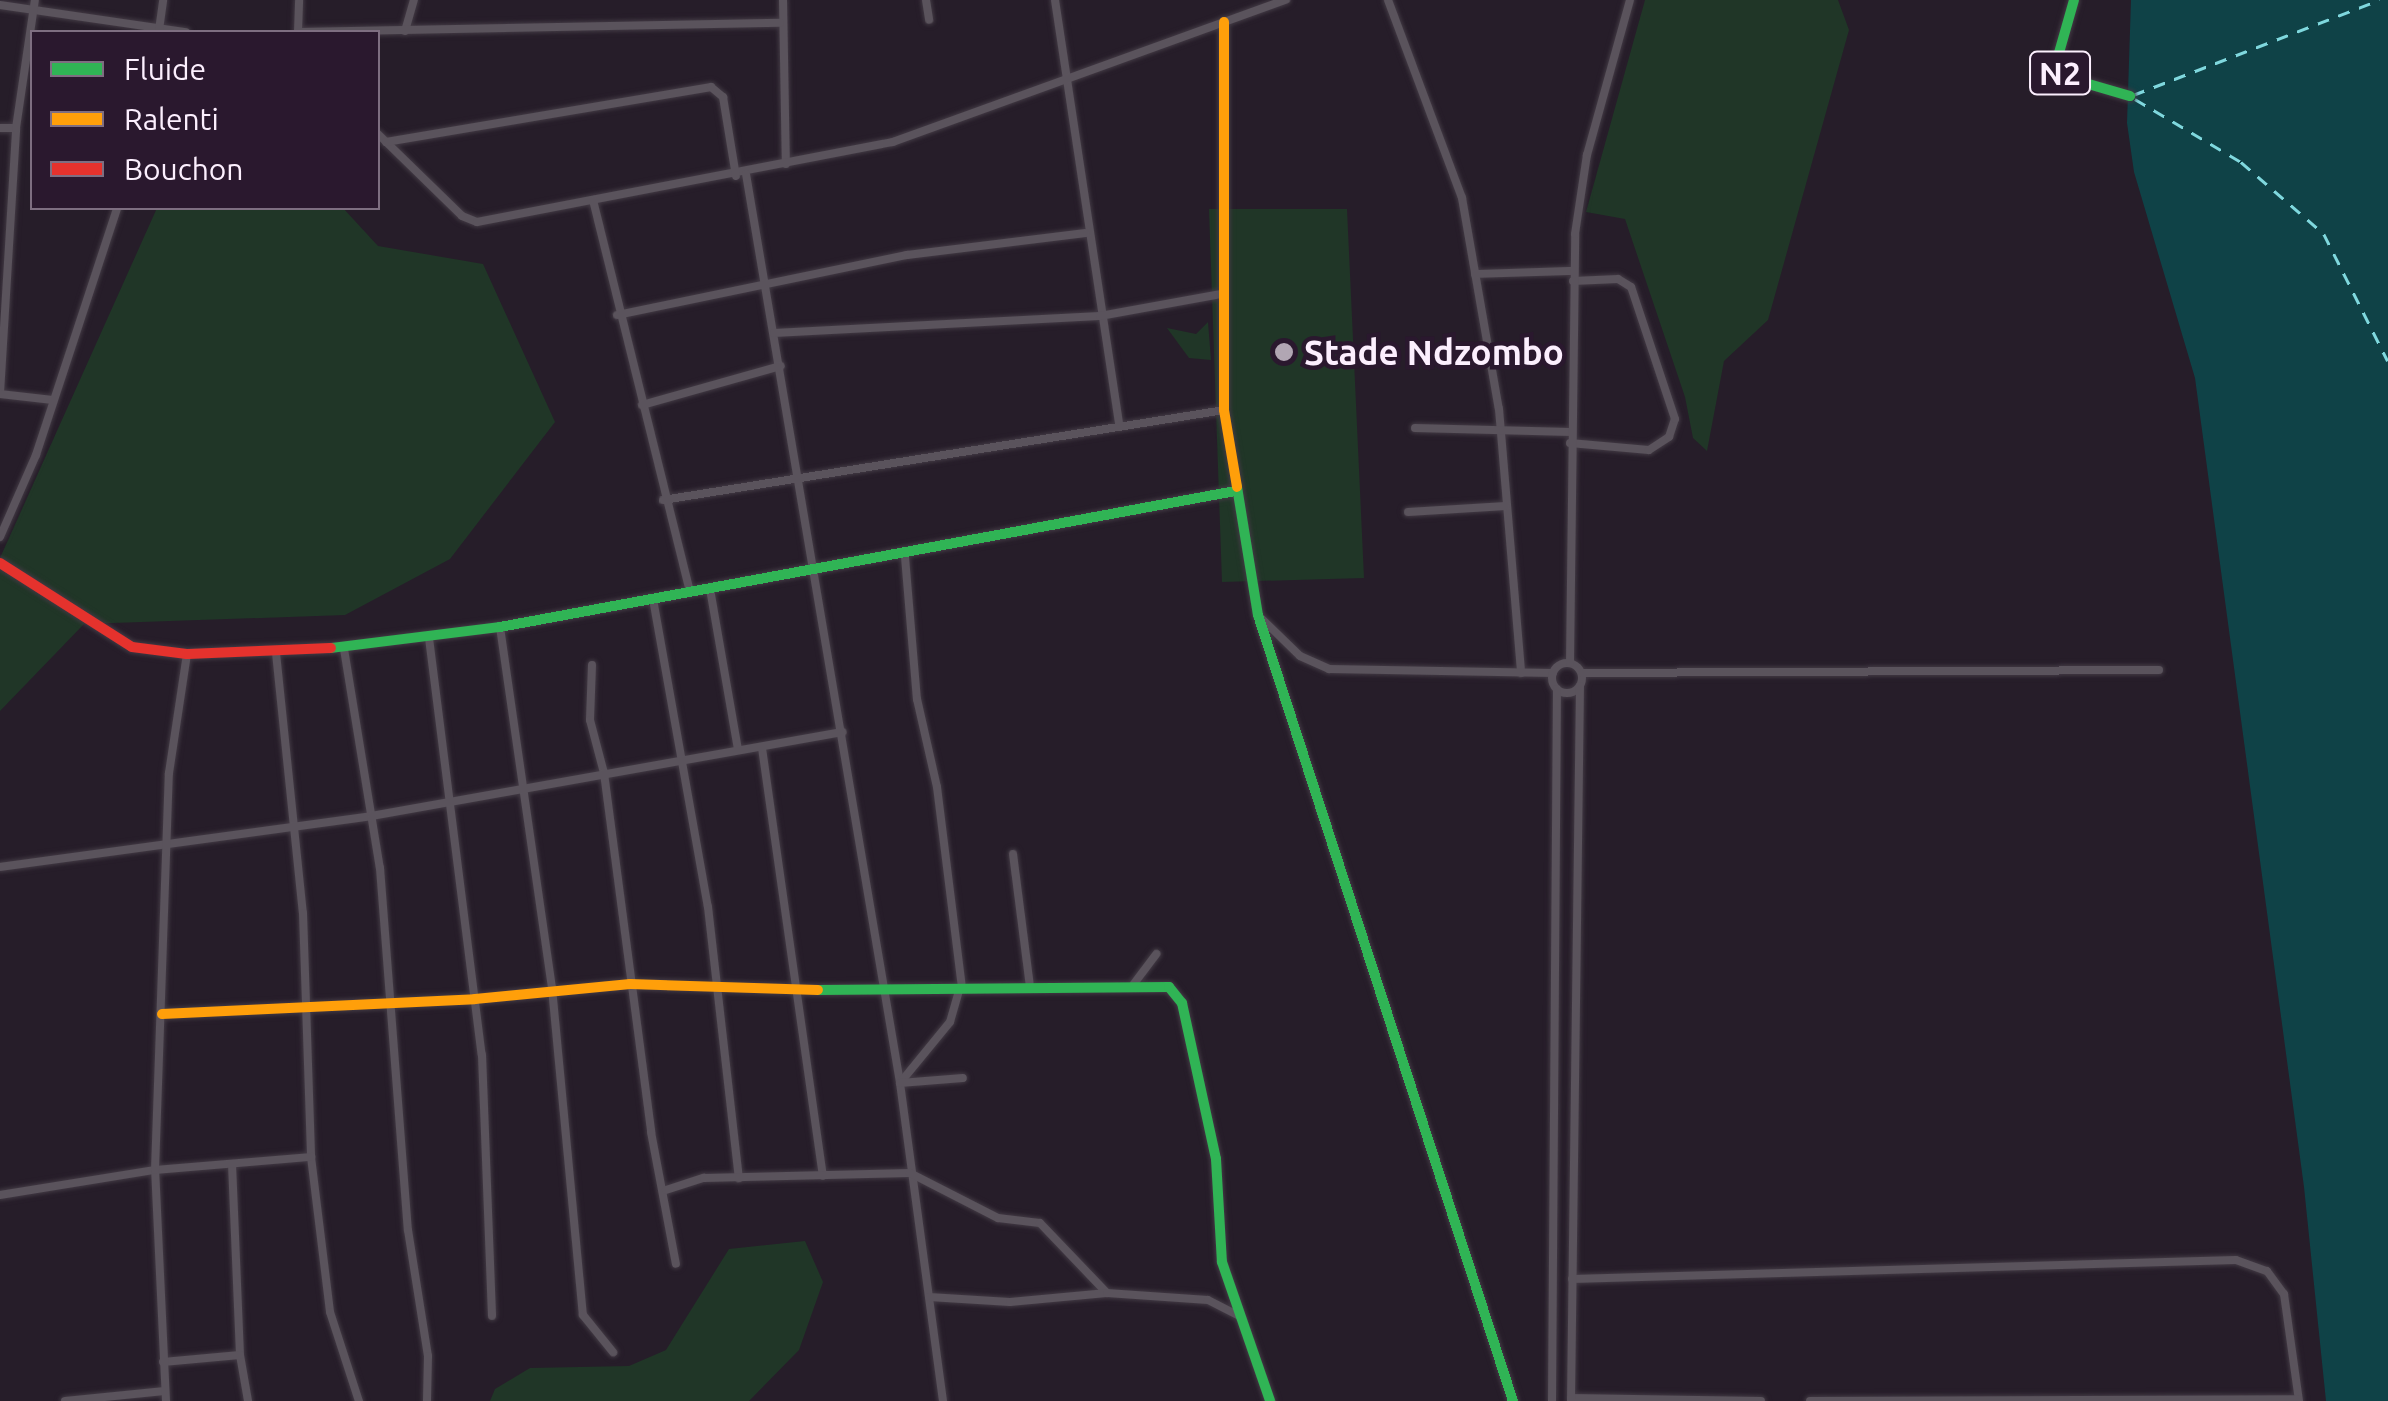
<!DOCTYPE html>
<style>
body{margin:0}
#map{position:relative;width:2388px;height:1401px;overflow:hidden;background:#261d29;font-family:Ubuntu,sans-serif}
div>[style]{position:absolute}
.green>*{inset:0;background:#203627}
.water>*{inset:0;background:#0f4247}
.ferry>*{height:2.5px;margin-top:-1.25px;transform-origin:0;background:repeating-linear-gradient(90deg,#7fd8de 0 12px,transparent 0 22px)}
.roads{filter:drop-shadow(0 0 2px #423a44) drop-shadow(0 0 2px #423a44)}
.street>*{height:8px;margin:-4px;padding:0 4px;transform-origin:4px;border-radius:4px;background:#5a535c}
.street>.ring{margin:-4px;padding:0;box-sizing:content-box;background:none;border:8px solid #5a535c;border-radius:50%}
.fast>*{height:10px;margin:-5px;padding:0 5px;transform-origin:5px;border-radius:5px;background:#30b455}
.slow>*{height:10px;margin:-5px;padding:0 5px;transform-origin:5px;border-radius:5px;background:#ff9f0a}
.jam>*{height:10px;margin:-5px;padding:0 5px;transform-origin:5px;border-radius:5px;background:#e5322d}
.dots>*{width:28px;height:28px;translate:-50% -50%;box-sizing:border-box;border:5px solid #2a182e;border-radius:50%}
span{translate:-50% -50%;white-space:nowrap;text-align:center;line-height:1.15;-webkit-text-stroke:9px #2a182e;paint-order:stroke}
.shield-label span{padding:2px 8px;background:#2a182e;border:2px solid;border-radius:8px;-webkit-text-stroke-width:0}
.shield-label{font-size:32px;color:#fceffe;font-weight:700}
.poi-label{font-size:35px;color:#fceffe;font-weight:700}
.left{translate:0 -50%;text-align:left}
.legend{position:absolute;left:30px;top:30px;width:350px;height:180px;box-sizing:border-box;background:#2a182e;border:2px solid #7e6e81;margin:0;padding:12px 18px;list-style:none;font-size:30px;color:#fceffe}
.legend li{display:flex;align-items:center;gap:20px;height:50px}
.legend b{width:50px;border:2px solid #7e6e81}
</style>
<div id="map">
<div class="green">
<i style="clip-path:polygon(1645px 0,1838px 0,1849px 30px,1768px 320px,1724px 361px,1707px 451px,1693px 438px,1685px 397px,1625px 219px,1586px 212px)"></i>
<i style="clip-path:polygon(157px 208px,343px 208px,378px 246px,483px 264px,555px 422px,450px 559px,345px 615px,84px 624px,0 711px,0 558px)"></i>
<i style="clip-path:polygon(1209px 209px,1347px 209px,1364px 578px,1222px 582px)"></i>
<i style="clip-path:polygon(1208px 322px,1211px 360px,1189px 358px,1167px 328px,1196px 334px)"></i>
<i style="clip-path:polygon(805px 1241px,823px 1282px,799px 1350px,749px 1401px,490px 1401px,495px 1389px,530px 1368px,629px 1366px,666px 1350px,729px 1249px)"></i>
</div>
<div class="water">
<i style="clip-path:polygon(2131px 0,2388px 0,2388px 1401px,2326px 1401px,2304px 1187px,2195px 378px,2134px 172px,2127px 123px)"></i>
</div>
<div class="ferry">
<i style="left:2133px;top:95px;width:264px;rotate:-21.1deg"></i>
<i style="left:2135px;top:99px;width:123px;rotate:30.7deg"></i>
<i style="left:2241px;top:162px;width:110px;rotate:40.9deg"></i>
<i style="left:2324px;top:234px;width:142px;rotate:63.3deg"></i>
</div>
<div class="roads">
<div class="street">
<i style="left:783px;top:0;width:164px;rotate:89deg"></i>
<i style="left:926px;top:0;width:20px;rotate:81deg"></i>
<i style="left:1055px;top:0;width:427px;rotate:81.4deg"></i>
<i style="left:1388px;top:0;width:211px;rotate:69.5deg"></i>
<i style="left:1462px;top:198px;width:214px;rotate:80.1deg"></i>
<i style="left:1499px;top:409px;width:265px;rotate:85.2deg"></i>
<i style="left:0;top:5px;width:188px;rotate:8.3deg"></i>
<i style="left:159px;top:30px;width:30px;rotate:-82deg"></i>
<i style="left:405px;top:31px;width:32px;rotate:-74deg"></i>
<i style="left:298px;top:32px;width:482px;rotate:-1.1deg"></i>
<i style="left:298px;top:32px;width:32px;rotate:-88deg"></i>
<i style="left:0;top:128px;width:16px"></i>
<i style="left:378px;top:134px;width:117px;rotate:44.3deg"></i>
<i style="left:462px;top:216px;width:16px;rotate:22deg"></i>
<i style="left:477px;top:222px;width:424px;rotate:-10.9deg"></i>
<i style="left:893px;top:142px;width:418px;rotate:-19.9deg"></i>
<i style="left:386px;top:142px;width:330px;rotate:-9.6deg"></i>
<i style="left:711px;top:87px;width:16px;rotate:40deg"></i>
<i style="left:723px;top:97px;width:80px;rotate:80.7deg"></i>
<i style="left:746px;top:174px;width:922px;rotate:80.38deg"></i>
<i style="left:900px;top:1083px;width:321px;rotate:82.3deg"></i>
<i style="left:593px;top:200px;width:403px;rotate:76.1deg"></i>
<i style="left:1475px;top:274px;width:98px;rotate:-1.8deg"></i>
<i style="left:617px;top:315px;width:296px;rotate:-11.7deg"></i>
<i style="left:907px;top:255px;width:180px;rotate:-7deg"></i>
<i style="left:774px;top:333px;width:326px;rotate:-3deg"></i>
<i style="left:1100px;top:316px;width:123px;rotate:-10.3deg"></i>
<i style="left:0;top:393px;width:265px;rotate:-86.5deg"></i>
<i style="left:16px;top:128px;width:129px;rotate:-81.6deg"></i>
<i style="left:0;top:394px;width:53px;rotate:6.5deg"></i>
<i style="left:642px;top:405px;width:144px;rotate:-15.7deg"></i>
<i style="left:1415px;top:428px;width:156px;rotate:1.5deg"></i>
<i style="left:1570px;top:443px;width:79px;rotate:5.1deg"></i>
<i style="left:1649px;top:450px;width:24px;rotate:-33deg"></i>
<i style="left:1669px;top:437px;width:19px;rotate:-72deg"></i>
<i style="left:1675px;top:419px;width:139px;rotate:-108.4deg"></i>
<i style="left:1631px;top:287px;width:15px;rotate:-148deg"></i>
<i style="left:1618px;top:279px;width:45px;rotate:177.5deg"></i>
<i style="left:663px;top:500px;width:568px;rotate:-9.11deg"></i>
<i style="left:1408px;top:512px;width:98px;rotate:-3.5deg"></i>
<i style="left:0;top:537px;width:90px;rotate:-66.3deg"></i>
<i style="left:36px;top:455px;width:260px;rotate:-71.8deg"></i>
<i style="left:905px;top:557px;width:143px;rotate:85.2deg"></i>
<i style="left:917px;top:699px;width:90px;rotate:77.2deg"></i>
<i style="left:937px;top:787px;width:203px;rotate:82.9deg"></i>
<i style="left:710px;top:589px;width:163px;rotate:80.1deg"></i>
<i style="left:653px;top:599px;width:313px;rotate:79.9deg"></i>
<i style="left:708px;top:907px;width:273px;rotate:83.5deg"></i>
<i style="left:1261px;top:618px;width:54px;rotate:44.3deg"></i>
<i style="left:1300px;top:656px;width:32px;rotate:24deg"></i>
<i style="left:1329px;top:669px;width:224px;rotate:1deg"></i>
<i style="left:500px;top:627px;width:365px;rotate:81.8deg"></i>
<i style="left:552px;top:988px;width:328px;rotate:84.6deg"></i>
<i style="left:583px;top:1315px;width:48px;rotate:51deg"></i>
<i style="left:429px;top:638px;width:420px;rotate:82.8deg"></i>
<i style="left:482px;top:1055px;width:261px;rotate:87.8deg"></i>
<i style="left:344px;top:649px;width:222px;rotate:80.7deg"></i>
<i style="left:380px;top:868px;width:363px;rotate:85.6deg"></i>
<i style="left:408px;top:1230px;width:128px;rotate:81deg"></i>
<i style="left:428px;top:1356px;width:45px;rotate:91.3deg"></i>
<i style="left:276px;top:653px;width:261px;rotate:84.1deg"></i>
<i style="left:303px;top:913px;width:244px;rotate:88.1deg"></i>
<i style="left:311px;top:1157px;width:156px;rotate:83deg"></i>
<i style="left:330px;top:1312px;width:94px;rotate:72deg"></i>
<i class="ring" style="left:1552px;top:663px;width:22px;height:22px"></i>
<i style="left:1570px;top:663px;width:429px;rotate:-89.3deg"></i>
<i style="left:1575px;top:234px;width:80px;rotate:-81.4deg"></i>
<i style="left:1587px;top:155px;width:161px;rotate:-74.5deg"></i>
<i style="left:592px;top:665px;width:55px;rotate:92.1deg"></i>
<i style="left:590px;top:720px;width:55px;rotate:75.2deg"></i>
<i style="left:604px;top:773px;width:362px;rotate:82.5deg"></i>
<i style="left:651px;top:1132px;width:134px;rotate:79.3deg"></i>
<i style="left:1582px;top:673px;width:577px;rotate:-0.3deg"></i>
<i style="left:762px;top:748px;width:432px;rotate:81.9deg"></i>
<i style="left:1013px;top:854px;width:134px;rotate:82.7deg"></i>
<i style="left:0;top:867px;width:374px;rotate:-7.8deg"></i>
<i style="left:371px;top:816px;width:479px;rotate:-10.1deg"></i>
<i style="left:1133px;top:985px;width:39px;rotate:-53deg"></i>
<i style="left:900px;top:1083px;width:79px;rotate:-50.7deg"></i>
<i style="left:950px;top:1022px;width:35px;rotate:-74deg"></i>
<i style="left:900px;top:1083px;width:63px;rotate:-4.5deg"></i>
<i style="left:232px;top:1164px;width:191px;rotate:87.6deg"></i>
<i style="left:240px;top:1355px;width:47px;rotate:80.1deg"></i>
<i style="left:666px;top:1190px;width:40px;rotate:-18deg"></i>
<i style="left:704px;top:1178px;width:206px;rotate:-1.4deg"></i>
<i style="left:910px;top:1173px;width:99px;rotate:27.1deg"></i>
<i style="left:998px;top:1218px;width:42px;rotate:6.8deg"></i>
<i style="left:1040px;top:1223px;width:97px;rotate:46.3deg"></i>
<i style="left:0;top:1195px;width:157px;rotate:-9.2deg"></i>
<i style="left:155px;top:1170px;width:157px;rotate:-4.8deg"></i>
<i style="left:1572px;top:1279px;width:664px;rotate:-1.64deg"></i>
<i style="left:2236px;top:1260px;width:33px;rotate:20deg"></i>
<i style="left:2267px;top:1271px;width:29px;rotate:54deg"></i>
<i style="left:2284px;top:1294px;width:108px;rotate:82deg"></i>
<i style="left:929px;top:1297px;width:81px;rotate:3.5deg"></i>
<i style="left:1010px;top:1302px;width:97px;rotate:-5.3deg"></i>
<i style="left:1107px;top:1293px;width:101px;rotate:4deg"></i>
<i style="left:1208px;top:1300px;width:33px;rotate:27deg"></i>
<i style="left:163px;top:1362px;width:77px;rotate:-5.2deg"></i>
<i style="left:1571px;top:1398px;width:190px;rotate:0.9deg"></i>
<i style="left:65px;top:1401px;width:100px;rotate:-5.7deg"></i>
<i style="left:166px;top:1401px;width:231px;rotate:-92.7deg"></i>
<i style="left:155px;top:1170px;width:397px;rotate:-88deg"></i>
<i style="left:169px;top:773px;width:120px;rotate:-81.4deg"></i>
<i style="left:1552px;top:1401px;width:712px;rotate:-89.6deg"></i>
<i style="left:1571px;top:1401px;width:715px;rotate:-89.28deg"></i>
<i style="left:1810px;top:1401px;width:488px;rotate:-0.2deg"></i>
</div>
<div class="fast">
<i style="left:2074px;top:0;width:58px;rotate:105.9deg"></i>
<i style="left:2058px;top:56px;width:20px;rotate:81deg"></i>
<i style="left:2061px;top:76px;width:72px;rotate:16.2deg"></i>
<i style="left:1237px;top:487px;width:130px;rotate:80.7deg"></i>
<i style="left:1258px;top:615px;width:826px;rotate:72.03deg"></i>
<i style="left:331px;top:648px;width:170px;rotate:-7.1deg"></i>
<i style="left:500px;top:627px;width:747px;rotate:-10.48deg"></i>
<i style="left:818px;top:990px;width:351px;rotate:-0.5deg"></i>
<i style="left:1169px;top:987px;width:21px;rotate:51deg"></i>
<i style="left:1182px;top:1003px;width:160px;rotate:77.7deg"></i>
<i style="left:1216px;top:1159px;width:103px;rotate:86.7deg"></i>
<i style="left:1222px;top:1262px;width:147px;rotate:70.9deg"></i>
</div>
<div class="slow">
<i style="left:1224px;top:22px;width:388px;rotate:90deg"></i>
<i style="left:1224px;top:410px;width:78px;rotate:80.4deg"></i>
<i style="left:162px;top:1014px;width:313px;rotate:-2.7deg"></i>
<i style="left:475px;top:999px;width:156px;rotate:-5.5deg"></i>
<i style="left:630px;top:984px;width:188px;rotate:1.8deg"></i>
</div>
<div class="jam">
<i style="left:0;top:563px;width:156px;rotate:32.5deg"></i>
<i style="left:132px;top:647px;width:55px;rotate:7.3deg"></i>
<i style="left:187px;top:654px;width:144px;rotate:-2.4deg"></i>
</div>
</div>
<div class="dots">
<i style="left:1284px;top:352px;background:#b1a6b3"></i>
</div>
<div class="shield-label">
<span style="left:2060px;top:73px">N2</span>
</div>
<div class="poi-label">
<span class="left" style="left:1304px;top:352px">Stade Ndzombo</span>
</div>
<ul class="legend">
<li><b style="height:12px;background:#30b455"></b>Fluide</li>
<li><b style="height:12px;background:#ff9f0a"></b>Ralenti</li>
<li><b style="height:12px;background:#e5322d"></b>Bouchon</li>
</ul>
</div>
